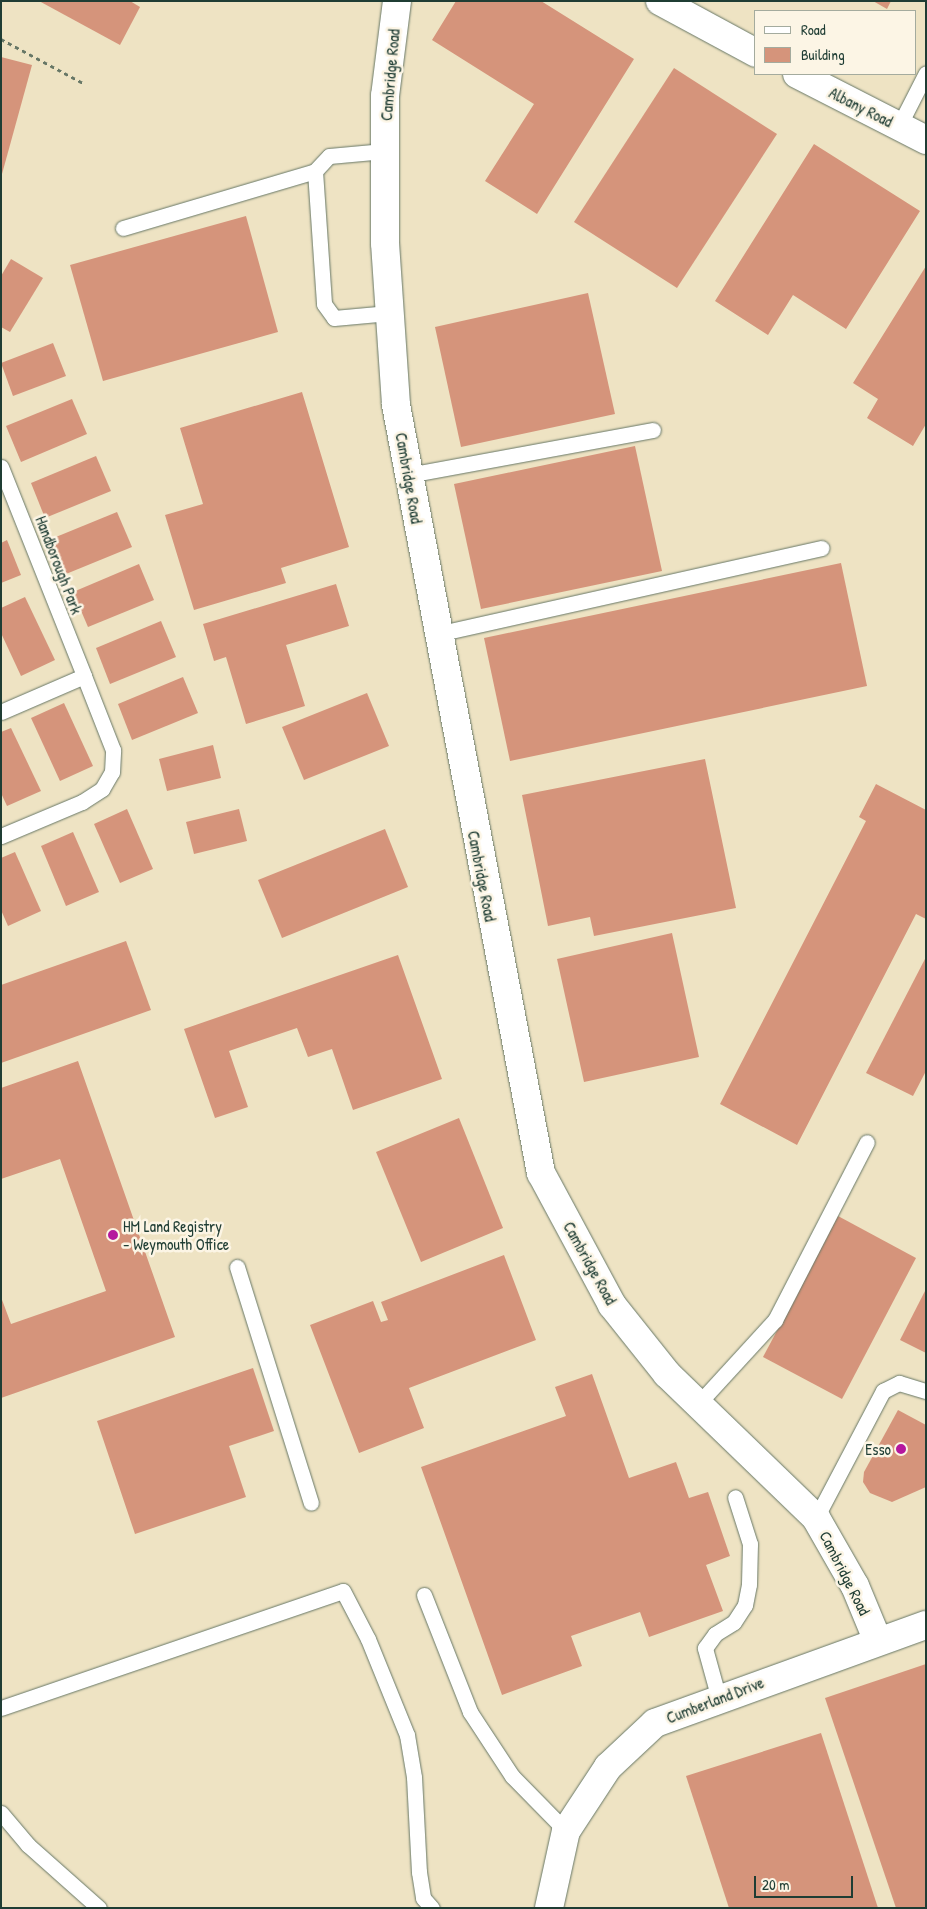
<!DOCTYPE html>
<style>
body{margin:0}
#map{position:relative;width:927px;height:1909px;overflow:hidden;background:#eee3c3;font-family:"Patrick Hand",sans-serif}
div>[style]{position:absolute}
.building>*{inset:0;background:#d5947b}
.path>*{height:3px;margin-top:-1.5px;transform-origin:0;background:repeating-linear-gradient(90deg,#677766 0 4px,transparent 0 8px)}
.roads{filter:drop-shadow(0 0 1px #677766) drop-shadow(0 0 1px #677766)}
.lane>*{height:15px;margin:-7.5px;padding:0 7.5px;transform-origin:7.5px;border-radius:7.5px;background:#fff}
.street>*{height:28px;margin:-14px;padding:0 14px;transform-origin:14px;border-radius:14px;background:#fff}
.dots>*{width:14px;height:14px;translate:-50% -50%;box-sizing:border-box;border:2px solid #fcf5e5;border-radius:50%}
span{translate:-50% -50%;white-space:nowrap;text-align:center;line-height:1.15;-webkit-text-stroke:5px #fcf5e5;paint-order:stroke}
.street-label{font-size:16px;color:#1f3d34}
.poi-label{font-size:16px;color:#1f3d34}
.left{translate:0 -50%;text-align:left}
.right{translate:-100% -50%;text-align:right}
.frame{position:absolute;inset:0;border:2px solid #1f3d34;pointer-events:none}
.legend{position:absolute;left:754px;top:10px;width:162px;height:65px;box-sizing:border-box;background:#fcf5e5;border:1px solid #a4ab9e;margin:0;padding:6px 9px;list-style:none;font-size:15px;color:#1f3d34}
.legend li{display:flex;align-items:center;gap:10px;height:25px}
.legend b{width:25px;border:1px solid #a4ab9e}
.scale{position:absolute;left:754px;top:1876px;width:99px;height:22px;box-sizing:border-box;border:2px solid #1f3d34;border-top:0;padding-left:6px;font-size:15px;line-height:18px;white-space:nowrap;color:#1f3d34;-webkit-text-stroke:4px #fcf5e5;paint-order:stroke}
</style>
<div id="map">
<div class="building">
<i style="clip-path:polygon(39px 1px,130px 1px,140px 7px,120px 45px)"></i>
<i style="clip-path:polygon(456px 1px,541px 1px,634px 59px,537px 214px,485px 181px,534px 104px,432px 40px)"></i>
<i style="clip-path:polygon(873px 1px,891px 1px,887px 9px)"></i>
<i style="clip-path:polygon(1px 57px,32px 65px,2px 174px,1px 174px)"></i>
<i style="clip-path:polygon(674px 68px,777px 134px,677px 288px,574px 222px)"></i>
<i style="clip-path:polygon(814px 144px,920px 211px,846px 329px,793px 295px,768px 335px,715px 301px)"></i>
<i style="clip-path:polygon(246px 216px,278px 332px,103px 381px,70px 265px)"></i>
<i style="clip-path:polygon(11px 259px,43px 278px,10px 332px,1px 327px,1px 276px)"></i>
<i style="clip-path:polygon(926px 266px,926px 424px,913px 446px,867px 418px,878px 399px,853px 383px)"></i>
<i style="clip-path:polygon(588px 293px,615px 414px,461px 447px,435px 327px)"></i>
<i style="clip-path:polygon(53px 343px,66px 376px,13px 396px,1px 363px)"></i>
<i style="clip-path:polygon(302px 392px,349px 547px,281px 568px,286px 583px,194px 610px,165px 515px,203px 504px,180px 428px)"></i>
<i style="clip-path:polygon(72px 399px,87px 434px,21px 462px,6px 426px)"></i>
<i style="clip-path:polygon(635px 446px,662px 571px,481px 609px,454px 484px)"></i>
<i style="clip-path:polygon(96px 456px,111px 491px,45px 518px,31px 483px)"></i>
<i style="clip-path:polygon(117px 512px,132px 547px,66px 574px,51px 539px)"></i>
<i style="clip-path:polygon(7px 540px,21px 575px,1px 583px,1px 543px)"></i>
<i style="clip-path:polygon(841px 563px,867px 686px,510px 761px,484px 638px)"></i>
<i style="clip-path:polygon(139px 564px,154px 600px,88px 627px,73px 592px)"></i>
<i style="clip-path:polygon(336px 584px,349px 626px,286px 645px,305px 706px,246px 724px,226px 657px,214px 661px,203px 624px)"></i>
<i style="clip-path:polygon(25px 597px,55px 660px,21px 676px,1px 633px,1px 608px)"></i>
<i style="clip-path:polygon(161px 621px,176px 657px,110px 684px,96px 648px)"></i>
<i style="clip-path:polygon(183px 677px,198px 713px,132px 740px,118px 704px)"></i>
<i style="clip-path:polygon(367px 693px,389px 746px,304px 780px,282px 727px)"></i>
<i style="clip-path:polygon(64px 703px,93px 766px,60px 781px,31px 718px)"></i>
<i style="clip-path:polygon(11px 728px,41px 791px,7px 806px,1px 793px,1px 732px)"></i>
<i style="clip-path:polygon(213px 745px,221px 778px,167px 791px,159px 759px)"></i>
<i style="clip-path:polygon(705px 759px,736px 908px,594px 936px,590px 917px,548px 926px,522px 795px)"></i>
<i style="clip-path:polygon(876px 784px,926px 810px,926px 919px,916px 914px,797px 1145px,720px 1104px,866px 821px,859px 817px)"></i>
<i style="clip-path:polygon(127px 809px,153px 869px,120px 883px,94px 824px)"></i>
<i style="clip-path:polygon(239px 809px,247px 841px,194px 854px,186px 822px)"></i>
<i style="clip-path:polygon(385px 829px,408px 887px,282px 938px,258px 880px)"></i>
<i style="clip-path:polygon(73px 832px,99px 892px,66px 906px,41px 846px)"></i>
<i style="clip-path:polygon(15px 852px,41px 911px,8px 926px,1px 910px,1px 858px)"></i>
<i style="clip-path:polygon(672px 933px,699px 1057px,584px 1082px,557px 959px)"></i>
<i style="clip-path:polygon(126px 941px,151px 1010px,1px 1063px,1px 985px)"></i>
<i style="clip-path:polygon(398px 955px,442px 1079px,353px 1110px,332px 1049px,308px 1057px,297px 1028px,229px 1051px,248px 1107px,215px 1118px,184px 1029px)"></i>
<i style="clip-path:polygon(926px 957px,926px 1071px,913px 1096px,866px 1073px)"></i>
<i style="clip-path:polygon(78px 1061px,175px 1337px,1px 1398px,1px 1297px,11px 1324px,106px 1291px,60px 1159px,1px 1179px,1px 1088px)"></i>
<i style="clip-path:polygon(459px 1118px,503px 1228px,421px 1262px,376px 1152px)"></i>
<i style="clip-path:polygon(838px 1216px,916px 1258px,842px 1399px,763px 1357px)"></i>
<i style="clip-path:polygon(504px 1255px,536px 1340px,409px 1388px,424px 1428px,359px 1453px,310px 1325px,373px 1301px,381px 1322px,388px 1320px,381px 1302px)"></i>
<i style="clip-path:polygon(926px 1289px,926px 1353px,900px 1340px)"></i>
<i style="clip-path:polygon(253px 1368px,274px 1431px,229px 1446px,246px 1497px,135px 1534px,97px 1421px)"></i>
<i style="clip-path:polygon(592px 1374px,629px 1478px,676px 1462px,689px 1498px,708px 1492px,730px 1556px,706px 1565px,723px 1611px,649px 1637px,640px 1612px,571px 1636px,582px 1666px,502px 1695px,421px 1467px,566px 1416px,555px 1387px)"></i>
<i style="clip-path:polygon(898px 1410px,926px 1425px,926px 1487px,892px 1502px,870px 1493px,863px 1482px,864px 1472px)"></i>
<i style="clip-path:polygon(926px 1664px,926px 1908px,896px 1908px,825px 1698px)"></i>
<i style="clip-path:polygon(821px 1733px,878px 1908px,729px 1908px,686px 1776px)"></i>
</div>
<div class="path">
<i style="left:1px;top:39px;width:93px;rotate:28.2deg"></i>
</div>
<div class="roads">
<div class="lane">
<i style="left:899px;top:126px;width:59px;rotate:-63deg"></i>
<i style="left:384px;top:151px;width:55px;rotate:174.8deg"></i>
<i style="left:329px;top:156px;width:21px;rotate:133deg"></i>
<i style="left:315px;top:171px;width:133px;rotate:86.1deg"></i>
<i style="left:324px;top:304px;width:17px;rotate:54deg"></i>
<i style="left:334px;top:318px;width:55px;rotate:-5.2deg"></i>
<i style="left:123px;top:228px;width:200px;rotate:-16.5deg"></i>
<i style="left:1px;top:467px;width:225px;rotate:68.3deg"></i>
<i style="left:84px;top:676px;width:90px;rotate:156.6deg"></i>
<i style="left:408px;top:475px;width:249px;rotate:-10.4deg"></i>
<i style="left:437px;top:634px;width:394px;rotate:-12.6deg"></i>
<i style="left:1px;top:836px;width:88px;rotate:-22.8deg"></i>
<i style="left:82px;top:802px;width:24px;rotate:-33deg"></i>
<i style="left:102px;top:789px;width:20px;rotate:-60deg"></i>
<i style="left:112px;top:772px;width:22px;rotate:-87deg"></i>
<i style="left:113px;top:750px;width:79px;rotate:-111.4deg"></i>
<i style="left:237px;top:1267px;width:247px;rotate:72.6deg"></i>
<i style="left:698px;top:1404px;width:114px;rotate:-47.5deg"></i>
<i style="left:775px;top:1320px;width:200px;rotate:-62.7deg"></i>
<i style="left:816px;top:1518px;width:144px;rotate:-62.2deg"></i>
<i style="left:883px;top:1391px;width:18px;rotate:-27deg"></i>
<i style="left:899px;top:1383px;width:28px;rotate:17deg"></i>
<i style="left:424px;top:1595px;width:126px;rotate:68.5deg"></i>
<i style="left:470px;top:1712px;width:77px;rotate:56.7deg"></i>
<i style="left:512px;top:1776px;width:77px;rotate:45.5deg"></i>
<i style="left:719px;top:1699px;width:53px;rotate:-105.4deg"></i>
<i style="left:705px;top:1648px;width:17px;rotate:-54deg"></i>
<i style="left:715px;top:1634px;width:22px;rotate:-32deg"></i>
<i style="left:734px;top:1622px;width:20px;rotate:-57deg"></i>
<i style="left:745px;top:1605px;width:21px;rotate:-79deg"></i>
<i style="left:749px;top:1584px;width:40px;rotate:-88.6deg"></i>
<i style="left:750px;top:1544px;width:49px;rotate:-107.7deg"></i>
<i style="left:1px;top:1708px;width:361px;rotate:-18.9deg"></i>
<i style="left:343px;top:1591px;width:54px;rotate:62.5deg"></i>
<i style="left:368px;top:1639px;width:104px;rotate:67.9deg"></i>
<i style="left:407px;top:1735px;width:43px;rotate:80.5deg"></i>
<i style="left:414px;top:1777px;width:95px;rotate:87deg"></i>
<i style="left:419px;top:1872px;width:26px;rotate:81deg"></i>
<i style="left:423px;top:1898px;width:13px;rotate:48deg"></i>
<i style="left:1px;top:1813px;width:42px;rotate:49.8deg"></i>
<i style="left:28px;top:1845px;width:95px;rotate:41.6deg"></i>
</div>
<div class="street">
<i style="left:397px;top:1px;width:96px;rotate:97.2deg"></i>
<i style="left:385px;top:96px;width:147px;rotate:90deg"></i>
<i style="left:385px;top:243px;width:162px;rotate:86.1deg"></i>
<i style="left:396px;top:405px;width:782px;rotate:79.31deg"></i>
<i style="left:541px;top:1173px;width:150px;rotate:61.7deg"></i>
<i style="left:612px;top:1305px;width:88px;rotate:51.4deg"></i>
<i style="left:667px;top:1374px;width:207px;rotate:44deg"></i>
<i style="left:816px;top:1518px;width:78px;rotate:60.2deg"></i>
<i style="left:855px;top:1586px;width:57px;rotate:67.5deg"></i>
<i style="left:660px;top:1px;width:109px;rotate:28.4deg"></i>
<i style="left:797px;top:74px;width:145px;rotate:27.1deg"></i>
<i style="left:549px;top:1908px;width:79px;rotate:-77.6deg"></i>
<i style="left:566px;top:1831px;width:77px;rotate:-56.7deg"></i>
<i style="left:608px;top:1767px;width:64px;rotate:-43.1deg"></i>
<i style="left:655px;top:1723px;width:288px;rotate:-19.9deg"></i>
</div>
</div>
<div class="dots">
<i style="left:113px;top:1235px;background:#b5179e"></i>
<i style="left:901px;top:1449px;background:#b5179e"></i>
</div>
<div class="street-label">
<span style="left:390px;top:75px;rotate:-85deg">Cambridge Road</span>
<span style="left:861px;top:107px;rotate:27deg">Albany Road</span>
<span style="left:409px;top:478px;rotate:80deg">Cambridge Road</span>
<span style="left:59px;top:565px;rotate:69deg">Handborough Park</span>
<span style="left:482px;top:876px;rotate:79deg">Cambridge Road</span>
<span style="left:590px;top:1263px;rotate:61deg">Cambridge Road</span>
<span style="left:845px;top:1573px;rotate:63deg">Cambridge Road</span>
<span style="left:715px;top:1700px;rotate:-21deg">Cumberland Drive</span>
</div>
<div class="poi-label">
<span class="left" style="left:123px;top:1235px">HM Land Registry<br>- Weymouth Office</span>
<span class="right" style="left:891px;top:1449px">Esso</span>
</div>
<div class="frame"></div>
<ul class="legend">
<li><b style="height:6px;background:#fff"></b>Road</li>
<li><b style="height:14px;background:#d5947b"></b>Building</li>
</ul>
<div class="scale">20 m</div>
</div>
